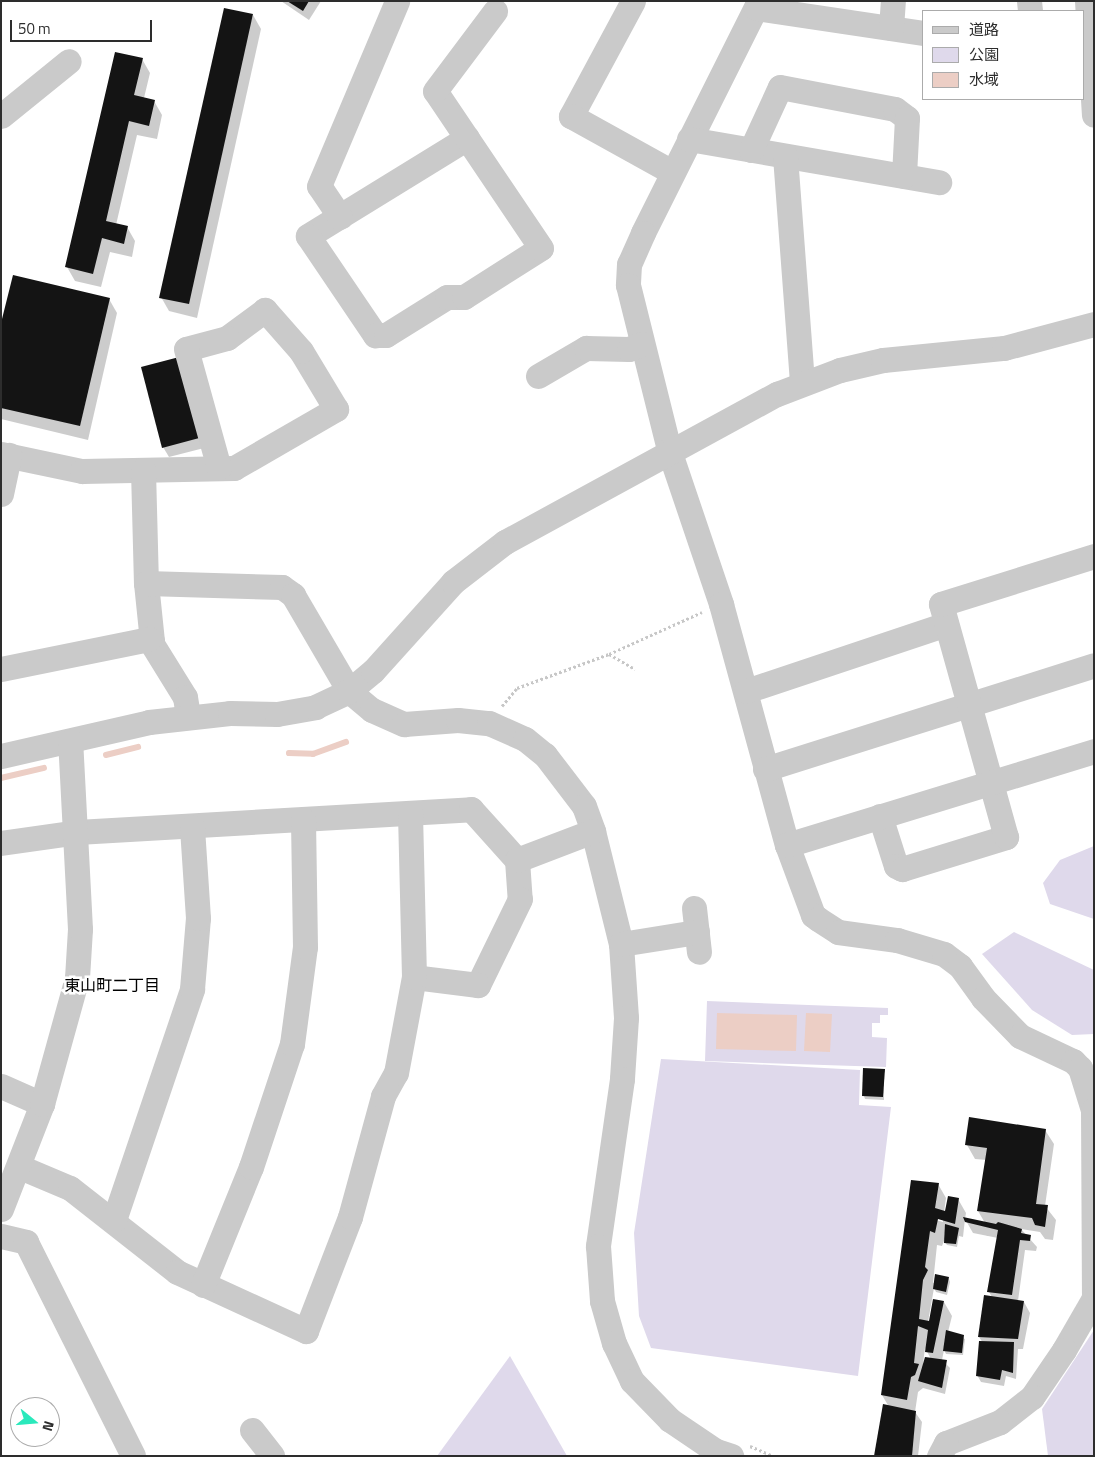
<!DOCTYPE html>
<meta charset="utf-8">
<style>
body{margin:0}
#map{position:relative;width:1095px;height:1457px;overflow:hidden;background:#fff;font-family:"Titillium Web","Noto Sans JP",sans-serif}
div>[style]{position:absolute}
.green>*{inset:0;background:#dfd9eb}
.water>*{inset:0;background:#eccec5}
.shadow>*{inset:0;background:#0003}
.stream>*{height:5.5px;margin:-2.75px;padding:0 2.75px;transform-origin:2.75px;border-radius:2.75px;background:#eccec5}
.building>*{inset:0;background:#141414}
.path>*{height:3px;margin-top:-1.5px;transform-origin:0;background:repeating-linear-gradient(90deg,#c7c7c7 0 2.5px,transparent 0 5px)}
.minor>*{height:25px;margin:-12.5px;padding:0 12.5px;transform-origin:12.5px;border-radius:12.5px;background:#cacaca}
span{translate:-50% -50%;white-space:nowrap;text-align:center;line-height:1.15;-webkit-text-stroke:5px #fff;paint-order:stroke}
.neighbourhood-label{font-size:16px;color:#000}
.frame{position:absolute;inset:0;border:2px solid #2d2d2d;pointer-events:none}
.legend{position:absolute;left:922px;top:10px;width:162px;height:90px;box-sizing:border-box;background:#fff;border:1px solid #ababab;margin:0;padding:6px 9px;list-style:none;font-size:15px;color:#2d2d2d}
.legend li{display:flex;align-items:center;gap:10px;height:25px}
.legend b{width:25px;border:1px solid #ababab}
.north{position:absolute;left:10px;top:1397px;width:50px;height:50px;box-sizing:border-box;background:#fff;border:1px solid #ababab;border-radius:50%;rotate:107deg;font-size:14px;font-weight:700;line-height:20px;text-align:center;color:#2d2d2d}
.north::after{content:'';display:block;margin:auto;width:18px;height:22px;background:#2ae9bc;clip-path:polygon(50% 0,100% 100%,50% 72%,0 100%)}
.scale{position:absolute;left:10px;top:20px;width:142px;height:22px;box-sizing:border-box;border:2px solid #2d2d2d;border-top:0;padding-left:6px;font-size:15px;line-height:18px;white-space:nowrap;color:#2d2d2d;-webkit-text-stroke:4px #fff;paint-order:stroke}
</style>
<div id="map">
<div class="green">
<i style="clip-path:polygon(1094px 846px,1094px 919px,1050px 904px,1043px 883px,1060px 860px)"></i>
<i style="clip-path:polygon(1014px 932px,1094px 970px,1094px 1034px,1072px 1035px,1032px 1010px,982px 954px)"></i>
<i style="clip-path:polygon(707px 1001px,888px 1008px,888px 1015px,880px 1015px,880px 1023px,872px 1023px,872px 1037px,887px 1038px,886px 1067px,705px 1061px)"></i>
<i style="clip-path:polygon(661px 1059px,860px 1070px,859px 1105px,891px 1107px,858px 1376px,651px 1348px,639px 1316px,634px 1233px)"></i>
<i style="clip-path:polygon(1094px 1330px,1094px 1456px,1048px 1456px,1042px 1409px)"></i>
<i style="clip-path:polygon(510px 1356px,567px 1456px,437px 1456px)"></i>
</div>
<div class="water">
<i style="clip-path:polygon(717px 1013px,797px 1015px,796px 1051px,716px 1049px)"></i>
<i style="clip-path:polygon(806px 1013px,832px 1014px,830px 1052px,804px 1051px)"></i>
</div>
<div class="shadow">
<i style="clip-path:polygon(281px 1px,321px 1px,309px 20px)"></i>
<i style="clip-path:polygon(253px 15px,261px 29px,197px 318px,169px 311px,161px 297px)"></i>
<i style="clip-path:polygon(142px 59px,150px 73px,144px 98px,154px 101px,162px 115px,157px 139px,137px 135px,116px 225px,127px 227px,135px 241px,132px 257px,110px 252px,101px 287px,75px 281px,67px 267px)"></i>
<i style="clip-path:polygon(109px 299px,117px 313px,88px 440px,1px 419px,1px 329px)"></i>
<i style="clip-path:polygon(143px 368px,208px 447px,169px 457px,163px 447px)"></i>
<i style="clip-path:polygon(884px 1070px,884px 1100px,865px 1099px,864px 1096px)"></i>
<i style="clip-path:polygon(evenodd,1045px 1130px,1054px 1144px,1045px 1206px,1056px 1220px,1053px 1240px,1045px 1239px,1040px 1232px,1021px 1229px,1037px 1247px,1036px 1251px,1025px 1250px,1018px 1301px,1024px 1302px,1030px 1313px,1023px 1349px,1018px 1349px,1016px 1379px,1006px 1376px,1004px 1386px,981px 1382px,977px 1375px,983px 1343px,979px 1337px,992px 1297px,989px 1292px,998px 1238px,973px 1233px,965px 1219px,963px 1237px,959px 1236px,957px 1247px,947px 1245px,944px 1241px,942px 1246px,937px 1245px,933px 1283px,949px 1279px,950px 1282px,947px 1295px,936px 1292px,934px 1288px,928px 1322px,944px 1302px,952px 1316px,948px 1332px,965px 1339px,963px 1355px,946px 1354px,944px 1350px,942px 1360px,950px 1368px,945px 1394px,923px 1388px,918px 1392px,915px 1412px,922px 1422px,918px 1456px,875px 1456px,889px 1407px,882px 1395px,938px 1184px,946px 1198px,944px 1212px,958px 1199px,966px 1213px,965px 1219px,985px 1223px,978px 1211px,987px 1160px,975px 1159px,967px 1145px,1045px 1130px,933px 1216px,943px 1219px,943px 1222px,932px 1219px,933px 1216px,1045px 1130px,925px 1348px,931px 1359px,923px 1364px,925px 1348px)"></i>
</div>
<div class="stream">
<i style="left:289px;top:753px;width:24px;rotate:2deg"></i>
<i style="left:313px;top:754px;width:35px;rotate:-20deg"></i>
<i style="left:106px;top:755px;width:33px;rotate:-14deg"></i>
<i style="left:1px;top:778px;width:44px;rotate:-13.1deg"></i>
</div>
<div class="building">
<i style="clip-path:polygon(287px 1px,309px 1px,303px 11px)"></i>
<i style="clip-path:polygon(224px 8px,253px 14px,189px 304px,159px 298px)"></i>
<i style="clip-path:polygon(115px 52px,143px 58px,134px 95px,155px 100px,149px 126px,129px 121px,106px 221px,128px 226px,124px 244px,102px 238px,93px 274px,65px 267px)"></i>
<i style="clip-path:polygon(13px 275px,110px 298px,80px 426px,1px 408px,1px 323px)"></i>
<i style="clip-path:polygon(183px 356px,203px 437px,162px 448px,141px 367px)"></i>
<i style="clip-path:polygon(863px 1068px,885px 1069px,883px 1097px,862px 1096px)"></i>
<i style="clip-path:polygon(969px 1117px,1046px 1129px,1036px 1204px,1048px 1205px,1045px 1227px,1035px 1225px,1032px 1218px,977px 1211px,987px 1148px,965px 1145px)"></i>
<i style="clip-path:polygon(911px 1180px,939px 1183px,935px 1208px,945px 1211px,948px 1196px,959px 1198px,955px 1224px,938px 1219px,935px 1233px,930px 1231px,925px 1267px,928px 1270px,923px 1280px,919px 1319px,929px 1321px,933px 1299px,944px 1301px,933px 1353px,925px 1352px,928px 1330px,918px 1326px,914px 1363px,919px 1364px,915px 1375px,911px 1377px,907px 1400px,881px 1395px)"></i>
<i style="clip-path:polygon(963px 1217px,996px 1224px,998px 1222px,1022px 1229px,1021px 1233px,1031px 1235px,1030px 1241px,1020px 1240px,1012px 1295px,987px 1292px,998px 1230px,965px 1222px)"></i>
<i style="clip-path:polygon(945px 1224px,959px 1228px,956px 1244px,944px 1243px)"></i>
<i style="clip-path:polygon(935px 1274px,949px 1277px,946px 1292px,933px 1289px)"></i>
<i style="clip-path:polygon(984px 1295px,1024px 1301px,1018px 1339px,978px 1337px)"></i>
<i style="clip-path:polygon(946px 1330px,964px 1335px,962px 1353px,943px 1351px)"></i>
<i style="clip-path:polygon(979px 1341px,1014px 1342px,1013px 1373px,1002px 1370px,1000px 1380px,976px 1376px)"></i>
<i style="clip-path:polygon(925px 1357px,947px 1360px,942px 1388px,918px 1381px)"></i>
<i style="clip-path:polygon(883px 1404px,916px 1411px,912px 1456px,874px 1456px)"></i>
</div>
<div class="path">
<i style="left:609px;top:654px;width:102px;rotate:-24.3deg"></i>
<i style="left:502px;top:706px;width:23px;rotate:-50deg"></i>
<i style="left:517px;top:688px;width:98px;rotate:-20.3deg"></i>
<i style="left:609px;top:654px;width:30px;rotate:30deg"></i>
<i style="left:750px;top:1446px;width:25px;rotate:23deg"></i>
</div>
<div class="minor">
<i style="left:633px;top:1px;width:131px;rotate:118.3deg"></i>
<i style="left:571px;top:116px;width:115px;rotate:29deg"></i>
<i style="left:759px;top:1px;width:259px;rotate:116.6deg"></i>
<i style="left:643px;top:233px;width:34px;rotate:114deg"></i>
<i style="left:629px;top:264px;width:21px;rotate:93deg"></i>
<i style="left:628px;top:285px;width:170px;rotate:76deg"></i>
<i style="left:669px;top:450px;width:163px;rotate:71.3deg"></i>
<i style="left:721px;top:604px;width:250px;rotate:74.7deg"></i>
<i style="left:787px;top:845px;width:75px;rotate:69.6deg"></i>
<i style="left:813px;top:915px;width:6px;rotate:39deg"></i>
<i style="left:818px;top:919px;width:24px;rotate:33deg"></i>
<i style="left:838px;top:932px;width:60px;rotate:7.7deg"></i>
<i style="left:897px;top:940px;width:49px;rotate:16.6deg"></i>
<i style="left:944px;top:954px;width:20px;rotate:37deg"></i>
<i style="left:960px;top:966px;width:39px;rotate:54deg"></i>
<i style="left:983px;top:998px;width:53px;rotate:45.8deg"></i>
<i style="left:1020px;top:1036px;width:59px;rotate:25.3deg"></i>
<i style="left:1073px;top:1061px;width:10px;rotate:45deg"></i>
<i style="left:1080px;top:1068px;width:44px;rotate:72.8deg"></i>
<i style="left:1093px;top:1110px;width:188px;rotate:89.7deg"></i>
<i style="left:1094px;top:1298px;width:60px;rotate:120deg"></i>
<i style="left:1064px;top:1350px;width:57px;rotate:124.2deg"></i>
<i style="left:1032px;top:1397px;width:41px;rotate:142deg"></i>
<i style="left:1000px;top:1422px;width:58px;rotate:158.7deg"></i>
<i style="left:946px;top:1443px;width:15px;rotate:118deg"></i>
<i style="left:1029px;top:1px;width:10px;rotate:84deg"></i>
<i style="left:1087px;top:1px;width:114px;rotate:86.5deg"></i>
<i style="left:756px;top:8px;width:170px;rotate:8.5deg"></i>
<i style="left:891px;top:28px;width:27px;rotate:-86deg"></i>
<i style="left:1px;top:116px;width:87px;rotate:-39deg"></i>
<i style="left:467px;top:138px;width:187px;rotate:148.4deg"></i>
<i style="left:308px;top:236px;width:120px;rotate:55.9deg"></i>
<i style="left:375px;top:335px;width:11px"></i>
<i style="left:386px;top:335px;width:72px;rotate:-31.9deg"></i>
<i style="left:447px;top:297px;width:17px"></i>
<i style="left:464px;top:297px;width:91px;rotate:-32.5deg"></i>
<i style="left:541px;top:248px;width:189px;rotate:-124deg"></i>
<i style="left:435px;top:91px;width:100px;rotate:-53.1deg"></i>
<i style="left:689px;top:139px;width:254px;rotate:9.8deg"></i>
<i style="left:751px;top:150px;width:69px;rotate:-65.3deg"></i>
<i style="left:780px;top:87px;width:117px;rotate:10.8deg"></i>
<i style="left:895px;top:109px;width:15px;rotate:37deg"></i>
<i style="left:907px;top:118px;width:58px;rotate:93deg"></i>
<i style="left:785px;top:156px;width:228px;rotate:85.7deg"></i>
<i style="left:340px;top:217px;width:37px;rotate:-124deg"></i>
<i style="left:319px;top:186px;width:201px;rotate:-67.1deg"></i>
<i style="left:538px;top:376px;width:56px;rotate:-30.3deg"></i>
<i style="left:586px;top:348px;width:43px;rotate:1.3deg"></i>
<i style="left:629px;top:349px;width:13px;rotate:-23deg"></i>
<i style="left:1px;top:454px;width:83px;rotate:11.9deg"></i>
<i style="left:82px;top:471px;width:152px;rotate:-1.1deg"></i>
<i style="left:234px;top:468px;width:118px;rotate:-30deg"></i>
<i style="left:336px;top:409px;width:68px;rotate:-121.1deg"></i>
<i style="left:301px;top:351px;width:55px;rotate:-131.3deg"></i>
<i style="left:265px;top:310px;width:47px;rotate:143.6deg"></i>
<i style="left:227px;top:338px;width:42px;rotate:165deg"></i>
<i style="left:186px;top:349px;width:123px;rotate:74.5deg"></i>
<i style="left:143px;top:470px;width:113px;rotate:88.5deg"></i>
<i style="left:146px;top:583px;width:58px;rotate:84.1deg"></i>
<i style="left:152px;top:641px;width:4px;rotate:-146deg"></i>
<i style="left:149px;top:639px;width:68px;rotate:58.2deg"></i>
<i style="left:185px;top:697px;width:20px;rotate:81deg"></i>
<i style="left:1px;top:494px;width:40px;rotate:-78deg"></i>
<i style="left:146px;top:583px;width:136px;rotate:1.7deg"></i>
<i style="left:282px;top:587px;width:14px;rotate:36deg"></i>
<i style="left:293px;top:595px;width:111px;rotate:59.7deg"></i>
<i style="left:349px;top:691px;width:30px;rotate:40deg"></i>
<i style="left:372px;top:710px;width:35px;rotate:24deg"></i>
<i style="left:404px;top:724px;width:54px;rotate:-4.2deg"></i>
<i style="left:458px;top:720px;width:31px;rotate:6deg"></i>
<i style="left:489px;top:723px;width:39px;rotate:24deg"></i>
<i style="left:525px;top:739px;width:26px;rotate:39deg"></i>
<i style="left:545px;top:755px;width:64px;rotate:52.6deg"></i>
<i style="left:584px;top:806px;width:27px;rotate:70deg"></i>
<i style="left:593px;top:831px;width:116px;rotate:76.1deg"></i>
<i style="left:621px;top:944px;width:74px;rotate:86.1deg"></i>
<i style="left:626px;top:1018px;width:61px;rotate:93.8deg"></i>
<i style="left:622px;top:1079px;width:169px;rotate:98.2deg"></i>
<i style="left:598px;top:1246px;width:55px;rotate:85.8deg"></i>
<i style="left:602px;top:1301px;width:44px;rotate:74.1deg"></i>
<i style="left:614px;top:1343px;width:42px;rotate:64.7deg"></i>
<i style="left:632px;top:1381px;width:54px;rotate:45.7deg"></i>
<i style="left:670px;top:1420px;width:55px;rotate:34deg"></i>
<i style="left:716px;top:1451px;width:16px;rotate:18deg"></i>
<i style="left:1px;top:669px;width:151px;rotate:-11.5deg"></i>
<i style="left:746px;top:691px;width:211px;rotate:-18.5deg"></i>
<i style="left:1px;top:756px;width:152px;rotate:-12.9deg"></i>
<i style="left:149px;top:722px;width:81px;rotate:-6.3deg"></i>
<i style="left:230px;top:713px;width:47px;rotate:1.2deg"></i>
<i style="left:277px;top:714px;width:39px;rotate:-10deg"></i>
<i style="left:315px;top:707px;width:38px;rotate:-25deg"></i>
<i style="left:349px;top:691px;width:31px;rotate:-40deg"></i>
<i style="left:373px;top:671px;width:120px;rotate:-48deg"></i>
<i style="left:453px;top:582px;width:66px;rotate:-37.6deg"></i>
<i style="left:505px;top:542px;width:310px;rotate:-28.6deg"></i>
<i style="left:777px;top:394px;width:67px;rotate:-20.9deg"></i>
<i style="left:840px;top:370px;width:44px;rotate:-13.1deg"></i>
<i style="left:883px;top:360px;width:122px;rotate:-5.7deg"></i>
<i style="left:1004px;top:348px;width:93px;rotate:-14.9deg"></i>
<i style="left:765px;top:769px;width:345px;rotate:-17.5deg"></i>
<i style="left:880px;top:816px;width:52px;rotate:72.3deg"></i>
<i style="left:896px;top:866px;width:7px;rotate:27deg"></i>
<i style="left:902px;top:869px;width:109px;rotate:-17.1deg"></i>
<i style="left:1006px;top:837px;width:242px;rotate:-105.6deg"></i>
<i style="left:941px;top:604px;width:160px;rotate:-17.4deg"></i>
<i style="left:1px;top:843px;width:77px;rotate:-8.2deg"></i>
<i style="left:77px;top:832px;width:395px;rotate:-3.3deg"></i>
<i style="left:471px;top:809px;width:69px;rotate:48deg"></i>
<i style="left:517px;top:860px;width:39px;rotate:86deg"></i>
<i style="left:520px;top:899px;width:96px;rotate:116deg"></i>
<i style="left:478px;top:985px;width:64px;rotate:-172.9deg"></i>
<i style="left:787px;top:845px;width:321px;rotate:-17deg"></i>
<i style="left:517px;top:860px;width:81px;rotate:-20.9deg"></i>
<i style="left:694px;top:908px;width:44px;rotate:83.5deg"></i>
<i style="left:621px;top:944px;width:77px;rotate:-9deg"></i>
<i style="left:1px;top:1086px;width:45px;rotate:23.7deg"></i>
<i style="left:20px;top:1167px;width:54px;rotate:22.8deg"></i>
<i style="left:70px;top:1188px;width:136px;rotate:38.1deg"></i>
<i style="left:177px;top:1272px;width:142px;rotate:24.6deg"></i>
<i style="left:306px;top:1331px;width:122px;rotate:-68.9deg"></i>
<i style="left:350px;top:1217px;width:125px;rotate:-74.7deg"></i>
<i style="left:383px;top:1096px;width:26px;rotate:-61deg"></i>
<i style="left:396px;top:1073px;width:98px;rotate:-79.4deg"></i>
<i style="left:414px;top:977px;width:164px;rotate:-91.4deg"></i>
<i style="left:1px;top:1209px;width:113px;rotate:-68.7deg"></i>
<i style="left:42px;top:1104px;width:131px;rotate:-74.5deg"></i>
<i style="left:77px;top:978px;width:49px;rotate:-86.5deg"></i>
<i style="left:80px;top:929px;width:188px;rotate:-93deg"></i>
<i style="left:114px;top:1220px;width:244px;rotate:-71.3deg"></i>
<i style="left:192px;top:989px;width:71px;rotate:-85.2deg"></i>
<i style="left:198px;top:918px;width:91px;rotate:-93.8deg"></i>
<i style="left:1px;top:1236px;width:26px;rotate:13deg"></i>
<i style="left:26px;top:1242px;width:239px;rotate:63.4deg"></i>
<i style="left:203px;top:1285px;width:127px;rotate:-67.9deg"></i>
<i style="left:251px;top:1167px;width:130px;rotate:-71.6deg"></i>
<i style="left:292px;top:1044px;width:98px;rotate:-82.4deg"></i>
<i style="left:305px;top:947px;width:127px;rotate:-90.9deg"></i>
<i style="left:252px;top:1430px;width:33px;rotate:52deg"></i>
</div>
<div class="neighbourhood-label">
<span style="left:112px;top:985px">東山町二丁目</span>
</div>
<div class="frame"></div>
<ul class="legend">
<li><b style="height:6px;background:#cacaca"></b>道路</li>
<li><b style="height:14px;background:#dfd9eb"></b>公園</li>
<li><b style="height:14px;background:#eccec5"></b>水域</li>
</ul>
<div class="north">N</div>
<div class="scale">50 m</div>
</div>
